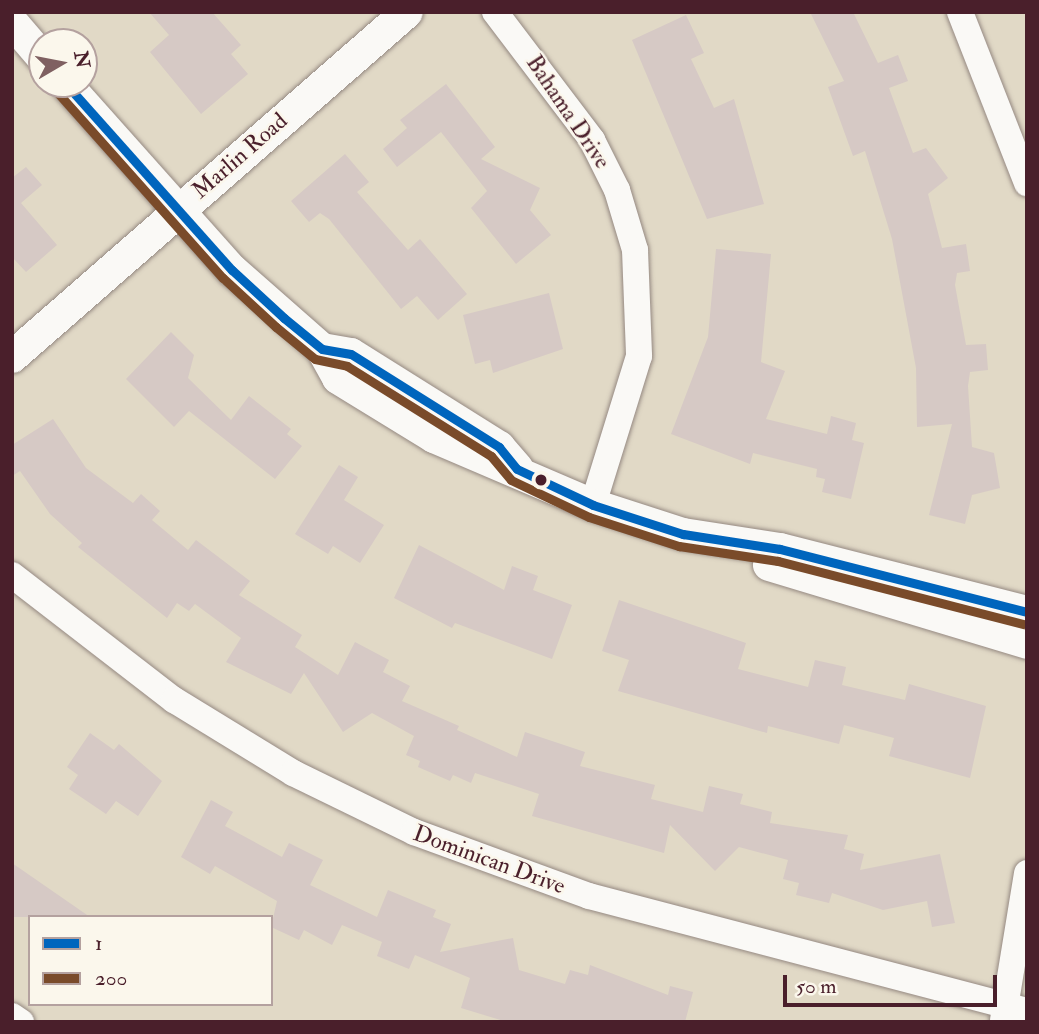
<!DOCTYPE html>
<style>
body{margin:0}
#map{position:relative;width:1039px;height:1034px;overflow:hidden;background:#e1d9c6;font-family:"IM FELL Double Pica",serif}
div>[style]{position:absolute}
.building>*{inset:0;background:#d6c9c5}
.roads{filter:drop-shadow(0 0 2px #958982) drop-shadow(0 0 2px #958982)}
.minor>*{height:26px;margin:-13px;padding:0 13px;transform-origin:13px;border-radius:13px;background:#faf9f6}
.tertiary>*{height:32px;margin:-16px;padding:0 16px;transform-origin:16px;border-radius:16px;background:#faf9f6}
.bus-1>*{height:9px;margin:-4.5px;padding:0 4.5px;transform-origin:4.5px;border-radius:4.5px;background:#0065bd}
.bus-2>*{height:9px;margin:-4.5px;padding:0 4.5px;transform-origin:4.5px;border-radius:4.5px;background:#7a4b2a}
.dots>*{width:19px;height:19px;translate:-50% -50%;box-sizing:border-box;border:4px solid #fbf7ec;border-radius:50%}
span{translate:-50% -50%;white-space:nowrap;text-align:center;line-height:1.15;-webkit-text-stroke:5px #fbf7ec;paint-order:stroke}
.street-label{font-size:23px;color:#4a1f2b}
.frame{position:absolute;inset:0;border:14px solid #4a1f2b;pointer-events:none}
.legend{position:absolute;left:28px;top:915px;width:245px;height:91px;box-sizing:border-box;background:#fbf7ec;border:2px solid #b4a19f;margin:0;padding:9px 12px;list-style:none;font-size:21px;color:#4a1f2b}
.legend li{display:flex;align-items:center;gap:14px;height:35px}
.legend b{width:35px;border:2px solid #b4a19f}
.north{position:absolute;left:28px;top:28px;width:70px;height:70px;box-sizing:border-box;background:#fbf7ec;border:2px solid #b4a19f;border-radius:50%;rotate:80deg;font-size:19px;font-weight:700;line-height:28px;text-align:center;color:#4a1f2b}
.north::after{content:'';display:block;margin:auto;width:24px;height:32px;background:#7f6061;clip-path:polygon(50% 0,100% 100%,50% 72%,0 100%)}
.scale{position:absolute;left:783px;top:975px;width:214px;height:32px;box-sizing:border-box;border:4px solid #4a1f2b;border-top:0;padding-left:9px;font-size:21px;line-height:24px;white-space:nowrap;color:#4a1f2b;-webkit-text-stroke:5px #fbf7ec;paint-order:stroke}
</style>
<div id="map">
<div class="building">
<i style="clip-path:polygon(149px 12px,212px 12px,241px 45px,231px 54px,248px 74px,201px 114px,150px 52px,169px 35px)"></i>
<i style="clip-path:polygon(810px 12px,853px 12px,878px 63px,898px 55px,908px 81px,889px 88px,913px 153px,926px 148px,948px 178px,928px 194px,942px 248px,966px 244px,970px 271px,957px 273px,955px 285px,966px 345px,986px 344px,988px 370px,970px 372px,968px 386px,972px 447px,994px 453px,1000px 488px,972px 495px,965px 524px,929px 515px,952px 424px,917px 427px,916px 368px,892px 239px,865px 151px,853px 156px,828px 87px,844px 81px)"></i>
<i style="clip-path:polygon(686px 15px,704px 53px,691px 59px,714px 108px,734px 99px,764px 204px,707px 219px,632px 40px)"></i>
<i style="clip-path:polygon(446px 84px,495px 147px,481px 159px,540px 188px,530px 210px,551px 235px,516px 264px,471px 208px,487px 191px,441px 132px,397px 167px,383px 149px,407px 128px,400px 120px)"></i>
<i style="clip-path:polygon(345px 154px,369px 182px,357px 192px,408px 250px,420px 239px,467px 294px,438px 320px,417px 296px,401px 309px,329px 219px,320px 213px,309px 222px,291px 201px)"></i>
<i style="clip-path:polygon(26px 167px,42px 185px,21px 203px,57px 245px,26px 272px,12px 257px,12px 178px)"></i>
<i style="clip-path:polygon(716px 249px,771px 254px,761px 362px,785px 371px,766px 419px,827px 434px,831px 416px,856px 423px,852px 440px,864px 443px,851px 499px,822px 492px,825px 479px,816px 477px,817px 469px,753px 453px,750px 464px,671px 434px,708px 337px)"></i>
<i style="clip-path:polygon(549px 293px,563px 349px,493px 373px,490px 360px,475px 364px,463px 315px)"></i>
<i style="clip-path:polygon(171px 332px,194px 355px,188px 378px,231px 420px,249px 396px,291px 429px,287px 434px,302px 446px,275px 479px,189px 411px,174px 427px,126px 379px)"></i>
<i style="clip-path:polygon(53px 419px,86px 468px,133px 503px,141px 494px,160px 511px,152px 520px,188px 550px,196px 540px,250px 581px,239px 595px,302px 635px,295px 647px,338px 675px,355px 642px,389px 660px,383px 672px,410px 686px,402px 701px,459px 726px,457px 730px,517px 757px,525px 732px,585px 752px,580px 766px,655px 785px,651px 799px,703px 812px,709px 786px,743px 794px,740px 804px,772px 812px,770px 823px,848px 835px,844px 849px,864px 854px,860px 870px,940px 854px,955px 923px,932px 927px,927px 901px,883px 910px,832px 893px,829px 903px,796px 895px,799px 883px,783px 879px,788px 860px,739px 847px,715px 871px,670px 825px,664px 853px,532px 816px,539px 794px,475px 773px,471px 783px,453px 775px,450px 781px,418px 767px,420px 761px,406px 755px,414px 736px,372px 713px,343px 732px,304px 673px,291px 694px,226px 662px,241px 638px,195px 604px,189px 611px,177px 603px,167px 618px,78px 547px,82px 543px,50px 514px,20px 471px,12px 476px,12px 445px)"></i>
<i style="clip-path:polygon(339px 465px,358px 477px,344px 500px,384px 525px,360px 563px,333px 546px,328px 554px,295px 534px)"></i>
<i style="clip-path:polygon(419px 545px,504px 590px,512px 566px,538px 576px,533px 590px,572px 605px,552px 659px,455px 623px,452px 628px,394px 598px)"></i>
<i style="clip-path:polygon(619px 600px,746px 643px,738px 669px,808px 687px,815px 660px,846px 667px,842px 685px,905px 700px,909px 684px,986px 706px,970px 778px,889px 756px,894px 738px,844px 725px,839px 744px,768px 726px,767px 733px,618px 691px,629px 660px,602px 651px)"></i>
<i style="clip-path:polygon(90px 733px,114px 750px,119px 744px,162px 781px,138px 816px,116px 801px,106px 814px,69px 789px,78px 775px,67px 767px)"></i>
<i style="clip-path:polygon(211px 800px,233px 812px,225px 826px,282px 857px,289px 843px,323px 860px,310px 885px,377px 917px,388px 890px,436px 910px,433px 917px,451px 924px,440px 952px,513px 938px,519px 970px,565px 984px,570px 970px,588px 975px,590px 965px,668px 995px,670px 986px,693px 992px,685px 1022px,507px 1022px,461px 1008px,470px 978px,415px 955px,409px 969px,377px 956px,382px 942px,342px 925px,332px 945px,304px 930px,299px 940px,271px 927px,277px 901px,215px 866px,210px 874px,181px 857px)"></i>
<i style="clip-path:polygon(12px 863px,90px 917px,12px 917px)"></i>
</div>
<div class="roads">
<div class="minor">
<i style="left:495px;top:12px;width:161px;rotate:52.8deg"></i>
<i style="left:592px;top:140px;width:56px;rotate:63.4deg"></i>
<i style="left:617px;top:190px;width:63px;rotate:73.3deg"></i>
<i style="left:635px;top:250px;width:106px;rotate:87.8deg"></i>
<i style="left:639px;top:356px;width:156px;rotate:107.2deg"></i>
<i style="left:960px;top:12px;width:184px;rotate:68.6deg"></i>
<i style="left:12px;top:575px;width:205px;rotate:37.7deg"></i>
<i style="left:174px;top:700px;width:140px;rotate:31.5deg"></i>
<i style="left:293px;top:773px;width:135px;rotate:26deg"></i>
<i style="left:414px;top:832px;width:186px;rotate:20.1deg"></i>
<i style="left:589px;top:896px;width:453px;rotate:14.7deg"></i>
<i style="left:12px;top:1016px;width:11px;rotate:34deg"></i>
<i style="left:1003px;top:1020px;width:149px;rotate:-80.7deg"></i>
</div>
<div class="tertiary">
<i style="left:12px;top:22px;width:46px;rotate:49.4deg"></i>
<i style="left:66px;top:84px;width:249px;rotate:48.3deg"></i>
<i style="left:232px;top:270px;width:120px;rotate:41.3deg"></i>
<i style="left:322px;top:349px;width:33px;rotate:61deg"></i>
<i style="left:338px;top:378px;width:113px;rotate:31.6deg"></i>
<i style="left:434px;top:437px;width:173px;rotate:23.2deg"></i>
<i style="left:593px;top:505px;width:95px;rotate:17.9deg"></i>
<i style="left:683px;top:534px;width:98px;rotate:8.8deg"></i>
<i style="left:780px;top:549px;width:255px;rotate:14.3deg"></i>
<i style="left:322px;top:349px;width:29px;rotate:10deg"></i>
<i style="left:351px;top:354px;width:175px;rotate:32.1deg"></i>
<i style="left:499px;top:447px;width:28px;rotate:49deg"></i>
<i style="left:12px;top:357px;width:524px;rotate:-41.13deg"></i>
<i style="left:769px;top:565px;width:270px;rotate:16.8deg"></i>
</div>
</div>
<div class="bus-1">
<i style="left:66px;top:84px;width:249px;rotate:48.3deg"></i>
<i style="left:232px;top:270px;width:71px;rotate:42.7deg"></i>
<i style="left:284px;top:318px;width:49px;rotate:39.2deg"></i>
<i style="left:322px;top:349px;width:29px;rotate:10deg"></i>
<i style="left:351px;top:354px;width:175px;rotate:32.1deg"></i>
<i style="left:499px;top:447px;width:28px;rotate:51deg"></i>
<i style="left:517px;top:469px;width:84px;rotate:25.3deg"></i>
<i style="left:593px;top:505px;width:95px;rotate:17.9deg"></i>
<i style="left:683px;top:534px;width:98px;rotate:8.8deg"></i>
<i style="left:780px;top:549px;width:255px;rotate:14.3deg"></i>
</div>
<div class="bus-2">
<i style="left:57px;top:92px;width:249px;rotate:48.3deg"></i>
<i style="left:223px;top:278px;width:72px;rotate:42.8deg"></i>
<i style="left:276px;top:327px;width:50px;rotate:39.4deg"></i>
<i style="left:315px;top:359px;width:33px;rotate:12deg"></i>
<i style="left:347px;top:366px;width:170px;rotate:32deg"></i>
<i style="left:491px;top:456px;width:31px;rotate:50deg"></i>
<i style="left:511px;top:480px;width:86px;rotate:25.4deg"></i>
<i style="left:589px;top:517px;width:95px;rotate:17.9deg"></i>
<i style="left:679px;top:546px;width:100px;rotate:8.6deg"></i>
<i style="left:778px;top:561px;width:254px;rotate:14.4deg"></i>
</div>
<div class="dots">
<i style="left:541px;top:480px;background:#4a1f2b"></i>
</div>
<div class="street-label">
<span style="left:568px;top:112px;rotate:56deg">Bahama Drive</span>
<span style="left:240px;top:156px;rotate:-41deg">Marlin Road</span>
<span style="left:489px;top:860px;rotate:20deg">Dominican Drive</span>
</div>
<div class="frame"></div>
<ul class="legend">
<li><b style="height:9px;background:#0065bd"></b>1</li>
<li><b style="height:9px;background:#7a4b2a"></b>200</li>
</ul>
<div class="north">N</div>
<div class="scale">50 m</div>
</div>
